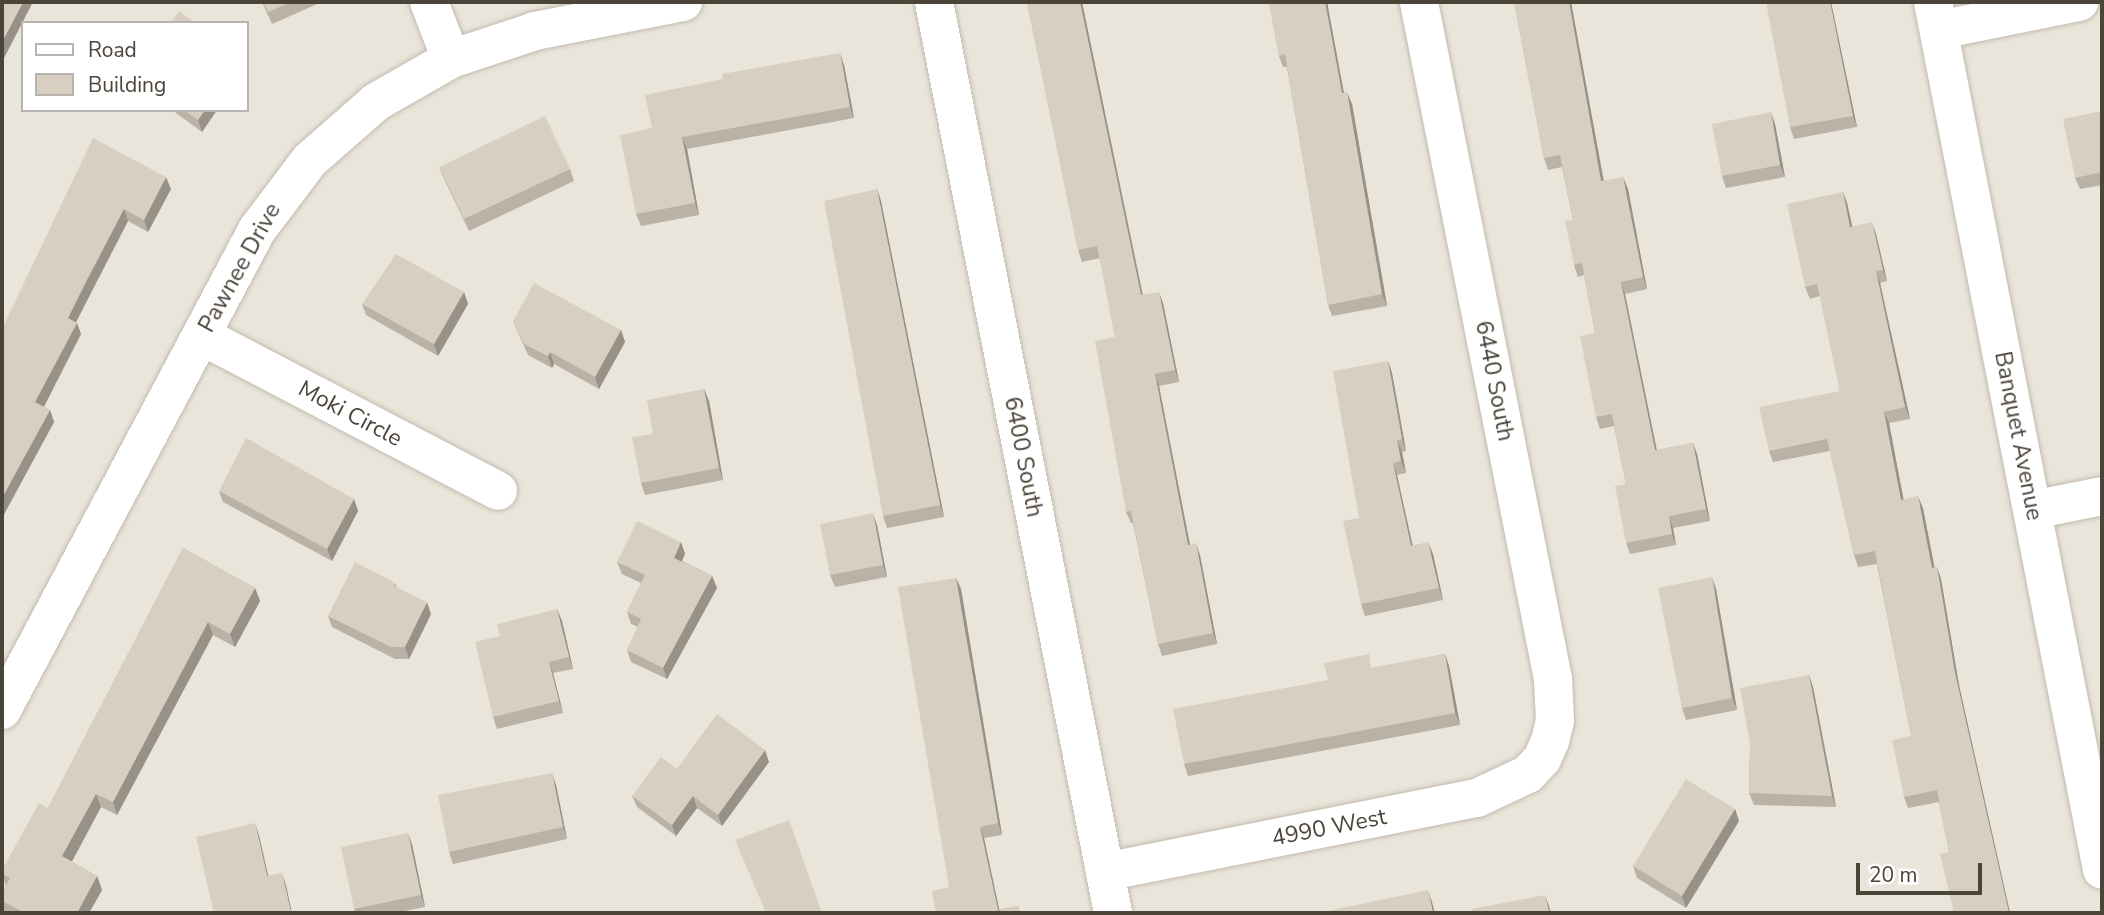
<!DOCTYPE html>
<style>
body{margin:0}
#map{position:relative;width:2104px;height:915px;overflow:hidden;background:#f6f3ec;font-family:"Nunito Sans",sans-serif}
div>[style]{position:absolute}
.residential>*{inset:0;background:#eae5da}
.roads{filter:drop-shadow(0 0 2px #c2bbae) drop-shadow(0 0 2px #c2bbae)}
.minor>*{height:38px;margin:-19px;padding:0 19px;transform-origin:19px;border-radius:19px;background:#fff}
.wall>*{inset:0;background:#bab2a6}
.shaded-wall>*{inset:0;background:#979187}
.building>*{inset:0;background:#d8cfc1}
span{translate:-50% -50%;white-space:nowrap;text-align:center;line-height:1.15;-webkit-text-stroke:6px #fff;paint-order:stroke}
.street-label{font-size:23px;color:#4b4439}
.frame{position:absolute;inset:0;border:4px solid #4b4439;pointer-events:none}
.legend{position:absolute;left:21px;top:21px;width:228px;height:91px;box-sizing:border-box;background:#fff;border:2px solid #b7b4b0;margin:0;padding:9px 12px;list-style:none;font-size:21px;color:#4b4439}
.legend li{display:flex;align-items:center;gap:14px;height:35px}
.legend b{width:35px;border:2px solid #b7b4b0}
.scale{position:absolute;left:1856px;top:863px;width:126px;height:32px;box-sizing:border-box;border:4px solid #4b4439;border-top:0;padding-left:9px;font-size:21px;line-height:24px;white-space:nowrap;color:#4b4439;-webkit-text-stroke:5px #fff;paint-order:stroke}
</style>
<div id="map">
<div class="residential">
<i style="clip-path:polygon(evenodd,2px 2px,2102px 2px,2102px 913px,2px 913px,2px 2px,23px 23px,247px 23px,247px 110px,23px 110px,23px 23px)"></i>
</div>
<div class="roads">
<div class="minor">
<i style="left:429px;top:2px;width:61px;rotate:68.9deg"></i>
<i style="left:934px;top:2px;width:928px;rotate:78.88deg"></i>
<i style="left:1933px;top:2px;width:884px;rotate:78.98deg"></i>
<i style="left:1939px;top:30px;width:143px;rotate:-11.3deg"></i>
<i style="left:202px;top:336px;width:334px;rotate:27.6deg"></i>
<i style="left:2032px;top:510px;width:71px;rotate:-11.3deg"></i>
<i style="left:2px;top:710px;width:544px;rotate:-62.02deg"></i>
<i style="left:257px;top:230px;width:88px;rotate:-52.9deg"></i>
<i style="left:310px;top:160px;width:88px;rotate:-41.3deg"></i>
<i style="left:376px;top:102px;width:86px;rotate:-29.8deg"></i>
<i style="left:451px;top:59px;width:89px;rotate:-18.4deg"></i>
<i style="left:535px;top:31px;width:151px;rotate:-11.1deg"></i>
<i style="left:1105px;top:872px;width:379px;rotate:-11.3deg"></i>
<i style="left:1477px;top:798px;width:56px;rotate:-25.2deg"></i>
<i style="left:1528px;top:774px;width:21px;rotate:-47deg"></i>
<i style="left:1542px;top:759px;width:20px;rotate:-66deg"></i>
<i style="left:1550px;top:741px;width:21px;rotate:-76deg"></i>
<i style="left:1555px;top:721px;width:42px;rotate:-92.7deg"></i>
<i style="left:1553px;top:679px;width:690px;rotate:-101.2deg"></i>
</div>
</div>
<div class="wall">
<i style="clip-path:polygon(262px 2px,322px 2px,272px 24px)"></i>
<i style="clip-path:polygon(1027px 2px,1082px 2px,1143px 295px,1163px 303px,1179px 382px,1159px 386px,1190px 544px,1200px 555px,1217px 644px,1162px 656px,1158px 644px,1133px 523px,1131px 523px,1126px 512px,1115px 337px,1100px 258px,1082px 262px,1078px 250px)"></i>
<i style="clip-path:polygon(1269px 2px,1327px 2px,1344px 93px,1352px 104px,1387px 306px,1332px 316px,1328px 305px,1287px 67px,1283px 67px,1279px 56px)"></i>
<i style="clip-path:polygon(1514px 2px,1571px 2px,1603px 181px,1628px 189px,1647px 289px,1625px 294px,1657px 450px,1693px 443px,1697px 454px,1710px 521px,1673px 528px,1676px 545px,1630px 554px,1626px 543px,1626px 484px,1614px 426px,1600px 429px,1596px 417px,1595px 333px,1584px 275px,1578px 277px,1574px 265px,1573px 220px,1562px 167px,1548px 170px,1544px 158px)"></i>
<i style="clip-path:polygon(1831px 2px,1857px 127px,1794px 139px,1790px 127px)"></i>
<i style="clip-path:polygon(844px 65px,854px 118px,687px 149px,699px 215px,641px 226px,636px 214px,652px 128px)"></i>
<i style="clip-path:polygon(172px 110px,217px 110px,202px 132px)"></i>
<i style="clip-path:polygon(2102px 111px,2102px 185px,2080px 189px,2075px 178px)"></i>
<i style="clip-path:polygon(1775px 124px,1785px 177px,1726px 188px,1722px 176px)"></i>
<i style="clip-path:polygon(93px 138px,171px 189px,148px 232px,128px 221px,91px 292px,76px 322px,77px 323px,81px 334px,44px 407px,50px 410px,54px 422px,2px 518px)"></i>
<i style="clip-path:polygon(439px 167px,570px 169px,574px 181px,469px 231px,444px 179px)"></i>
<i style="clip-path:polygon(877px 189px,881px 201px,944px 517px,887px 528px,883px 516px)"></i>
<i style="clip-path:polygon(1843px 192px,1847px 203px,1852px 226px,1876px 234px,1887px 281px,1880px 283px,1910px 419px,1889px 423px,1903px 499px,1923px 508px,1934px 568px,1937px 567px,1941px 579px,1959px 685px,2010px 913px,1954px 913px,1949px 852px,1939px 802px,1908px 808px,1904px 797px,1911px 736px,1877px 564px,1858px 567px,1854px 555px,1830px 451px,1773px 462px,1769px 451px,1840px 391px,1820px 296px,1810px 299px,1805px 287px)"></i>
<i style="clip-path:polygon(464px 292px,468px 304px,438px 356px,366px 315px,362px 304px)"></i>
<i style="clip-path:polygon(513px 321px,621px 330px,625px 342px,599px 389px,554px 364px,552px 368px,528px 355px)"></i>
<i style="clip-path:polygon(1388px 361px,1392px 373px,1406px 451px,1402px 452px,1406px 473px,1397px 475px,1413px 546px,1433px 554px,1443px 600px,1365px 616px,1361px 604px,1359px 518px)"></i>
<i style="clip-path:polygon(704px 389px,709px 401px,723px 480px,645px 495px,641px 483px,653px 434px)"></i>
<i style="clip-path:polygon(219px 491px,354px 499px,358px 511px,332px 561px,223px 502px)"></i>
<i style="clip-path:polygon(877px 525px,887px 577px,835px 587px,830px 575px)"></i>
<i style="clip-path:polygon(681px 542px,685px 554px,682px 561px,712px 576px,717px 588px,667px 679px,631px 662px,627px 650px,638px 627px,631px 624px,627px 612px,641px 583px,622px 574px,617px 562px)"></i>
<i style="clip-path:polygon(183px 548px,255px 588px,260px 601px,235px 647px,213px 635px,117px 815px,101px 807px,72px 862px,97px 876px,102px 890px,89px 913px,5px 913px,2px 907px,2px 894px,6px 886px,2px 875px,2px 870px,48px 808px)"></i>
<i style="clip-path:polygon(956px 578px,961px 589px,1002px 835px,984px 838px,999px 910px,1018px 906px,1021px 913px,936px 913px,949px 887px)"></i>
<i style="clip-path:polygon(395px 583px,397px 588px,431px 614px,409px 659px,395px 659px,332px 627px,328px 616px)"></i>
<i style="clip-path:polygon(1716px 589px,1737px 710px,1686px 720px,1682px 708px)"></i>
<i style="clip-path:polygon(557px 609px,562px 621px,573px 669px,553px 673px,563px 713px,497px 729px,493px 717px,500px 636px)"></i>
<i style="clip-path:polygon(1445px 654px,1449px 666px,1460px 725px,1188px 776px,1184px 764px,1328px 680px,1373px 668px)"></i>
<i style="clip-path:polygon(1809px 675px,1813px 687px,1836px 807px,1754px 805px,1749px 793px,1750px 744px)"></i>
<i style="clip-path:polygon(769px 762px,722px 826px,697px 808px,676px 836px,637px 807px,632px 796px,677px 769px)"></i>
<i style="clip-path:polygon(556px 785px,567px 839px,453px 864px,449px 852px)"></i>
<i style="clip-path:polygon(1735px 809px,1739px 821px,1686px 908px,1637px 878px,1633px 866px)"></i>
<i style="clip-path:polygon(412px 844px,425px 907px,394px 913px,356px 913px,354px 909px)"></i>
</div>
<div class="shaded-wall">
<i style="clip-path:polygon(23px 2px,33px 2px,2px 62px,2px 42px)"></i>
<i style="clip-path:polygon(1080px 2px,1082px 2px,1145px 307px,1141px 295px)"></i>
<i style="clip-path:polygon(1325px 2px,1327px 2px,1346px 105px,1342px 93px)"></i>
<i style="clip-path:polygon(1569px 2px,1571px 2px,1606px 193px,1601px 181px)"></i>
<i style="clip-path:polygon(1830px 2px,1831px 2px,1857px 127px,1853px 116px)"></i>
<i style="clip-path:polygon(840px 53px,844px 65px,854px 118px,850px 107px)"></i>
<i style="clip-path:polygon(1347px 92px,1352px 104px,1387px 306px,1382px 294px)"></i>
<i style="clip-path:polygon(205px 110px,217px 110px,202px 132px,198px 120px)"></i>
<i style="clip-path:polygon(1771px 112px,1775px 124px,1785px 177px,1780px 165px)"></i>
<i style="clip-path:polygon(682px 137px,687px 149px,699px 215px,695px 203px)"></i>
<i style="clip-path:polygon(166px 177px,171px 189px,148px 232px,144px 220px)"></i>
<i style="clip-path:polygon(1623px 177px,1628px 189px,1647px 289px,1643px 277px)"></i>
<i style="clip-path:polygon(877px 189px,881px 201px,944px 517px,940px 505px)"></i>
<i style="clip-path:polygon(1843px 192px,1847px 203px,1855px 239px,1850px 227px)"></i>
<i style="clip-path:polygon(124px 209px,128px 221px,72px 330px,68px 318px)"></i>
<i style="clip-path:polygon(1872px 222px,1876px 234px,1887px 281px,1883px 270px)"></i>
<i style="clip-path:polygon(1876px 271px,1880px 283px,1910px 419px,1905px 407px)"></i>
<i style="clip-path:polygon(1621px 282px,1625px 294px,1659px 462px,1655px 450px)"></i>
<i style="clip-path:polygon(464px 292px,468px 304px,438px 356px,434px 344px)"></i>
<i style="clip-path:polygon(1159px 292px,1163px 303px,1179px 382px,1175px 370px)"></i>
<i style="clip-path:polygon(77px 323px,81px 334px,40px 414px,35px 402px)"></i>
<i style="clip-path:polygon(621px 330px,625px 342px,599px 389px,595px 377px)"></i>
<i style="clip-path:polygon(550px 352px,554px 364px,552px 368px,548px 356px)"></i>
<i style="clip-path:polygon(1388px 361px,1392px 373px,1406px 451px,1402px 439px)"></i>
<i style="clip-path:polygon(1155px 374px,1159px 386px,1192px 556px,1188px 545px)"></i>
<i style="clip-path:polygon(704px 389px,709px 401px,723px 480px,719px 468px)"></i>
<i style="clip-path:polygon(50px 410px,54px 422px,2px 518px,2px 498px)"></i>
<i style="clip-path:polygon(1884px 412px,1889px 423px,1906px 512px,1901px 500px)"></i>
<i style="clip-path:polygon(1397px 440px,1402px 452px,1406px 473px,1401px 461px)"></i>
<i style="clip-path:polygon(1693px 443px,1697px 454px,1710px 521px,1706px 509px)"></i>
<i style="clip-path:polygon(1393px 463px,1397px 475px,1415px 558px,1411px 546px)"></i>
<i style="clip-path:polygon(1918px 496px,1923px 508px,1937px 580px,1932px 568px)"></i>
<i style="clip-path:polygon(354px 499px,358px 511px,332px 561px,327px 549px)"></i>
<i style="clip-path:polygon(873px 513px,877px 525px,887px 577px,883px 565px)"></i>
<i style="clip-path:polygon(1669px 516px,1673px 528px,1676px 545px,1672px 534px)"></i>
<i style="clip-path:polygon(681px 542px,685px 554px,678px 569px,674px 558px)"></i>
<i style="clip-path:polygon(1428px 542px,1433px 554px,1443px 600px,1439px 588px)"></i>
<i style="clip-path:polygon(1196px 543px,1200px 555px,1217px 644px,1213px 633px)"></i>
<i style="clip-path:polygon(1937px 567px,1941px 579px,1959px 685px,2010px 913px,2009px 913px,1955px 673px)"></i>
<i style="clip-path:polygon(712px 576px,717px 588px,667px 679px,663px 668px)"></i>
<i style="clip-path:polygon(1712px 577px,1716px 589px,1737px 710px,1732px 698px)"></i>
<i style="clip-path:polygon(956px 578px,961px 589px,1002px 835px,998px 823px)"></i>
<i style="clip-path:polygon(255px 588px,260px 601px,235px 647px,230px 634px)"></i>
<i style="clip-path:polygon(427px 602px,431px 614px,409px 659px,405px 647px)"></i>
<i style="clip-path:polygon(557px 609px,562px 621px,573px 669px,569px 657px)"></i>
<i style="clip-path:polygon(208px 622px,213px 635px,117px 815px,113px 802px)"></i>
<i style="clip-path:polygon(1445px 654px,1449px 666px,1460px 725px,1455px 713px)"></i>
<i style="clip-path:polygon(549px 662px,553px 673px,563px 713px,559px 701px)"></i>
<i style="clip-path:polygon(1809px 675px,1813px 687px,1836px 807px,1832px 796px)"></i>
<i style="clip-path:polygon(765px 750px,769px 762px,722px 826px,718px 815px)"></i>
<i style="clip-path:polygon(552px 773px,556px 785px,567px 839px,563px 827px)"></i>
<i style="clip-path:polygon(96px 794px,101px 807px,67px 870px,62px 856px)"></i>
<i style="clip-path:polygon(693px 796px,697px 808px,676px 836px,672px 825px)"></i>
<i style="clip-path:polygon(1735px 809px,1739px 821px,1686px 908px,1682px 896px)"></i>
<i style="clip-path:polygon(255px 823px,259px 835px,271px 888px,267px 876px)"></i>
<i style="clip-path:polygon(980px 827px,984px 838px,1000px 913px,999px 913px)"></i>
<i style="clip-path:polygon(408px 833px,412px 844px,425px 907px,421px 895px)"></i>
<i style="clip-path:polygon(282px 873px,286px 885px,292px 913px,291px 913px)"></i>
<i style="clip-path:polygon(97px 876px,102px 890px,89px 913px,77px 913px)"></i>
<i style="clip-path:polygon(1428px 890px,1432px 902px,1435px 913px,1433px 913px)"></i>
<i style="clip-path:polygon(1545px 895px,1549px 906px,1551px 913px,1549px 913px)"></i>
</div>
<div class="building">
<i style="clip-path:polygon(2px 2px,23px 2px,2px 42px)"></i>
<i style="clip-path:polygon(263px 2px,291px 2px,268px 12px)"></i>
<i style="clip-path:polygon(1027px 2px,1080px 2px,1141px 295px,1159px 292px,1175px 370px,1155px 374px,1188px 545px,1196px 543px,1213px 633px,1158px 644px,1131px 511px,1126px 512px,1095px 341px,1115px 337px,1097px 246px,1078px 250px)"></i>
<i style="clip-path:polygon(1269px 2px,1325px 2px,1342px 93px,1347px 92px,1382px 294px,1328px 305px,1285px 54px,1279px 56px)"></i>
<i style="clip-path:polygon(1514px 2px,1569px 2px,1601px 181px,1623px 177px,1643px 277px,1621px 282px,1655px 450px,1693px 443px,1706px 509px,1669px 516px,1672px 534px,1626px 543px,1615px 486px,1626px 484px,1612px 414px,1596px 417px,1580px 336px,1595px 333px,1582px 263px,1574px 265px,1565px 221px,1573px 220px,1560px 155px,1544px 158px)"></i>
<i style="clip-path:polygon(1766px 2px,1830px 2px,1853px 116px,1790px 127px)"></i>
<i style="clip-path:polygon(179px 11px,196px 23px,171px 23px)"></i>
<i style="clip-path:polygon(840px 53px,850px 107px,682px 137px,695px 203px,636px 214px,620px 135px,652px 128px,645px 95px,723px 79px,722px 74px)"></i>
<i style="clip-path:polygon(184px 110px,205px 110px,198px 120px)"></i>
<i style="clip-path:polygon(2102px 111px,2102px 172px,2075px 178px,2063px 119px)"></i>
<i style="clip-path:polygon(1771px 112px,1780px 165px,1722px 176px,1712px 124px)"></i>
<i style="clip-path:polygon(545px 116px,570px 169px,464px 219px,439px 167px)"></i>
<i style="clip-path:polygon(93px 138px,166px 177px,144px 220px,124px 209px,86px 281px,68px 318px,77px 323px,35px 402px,50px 410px,2px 498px,2px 329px)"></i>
<i style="clip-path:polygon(877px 189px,940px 505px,883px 516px,824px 201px)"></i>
<i style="clip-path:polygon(1843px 192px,1850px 227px,1872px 222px,1883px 270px,1876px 271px,1905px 407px,1884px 412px,1901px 500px,1918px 496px,1932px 568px,1937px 567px,1955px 673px,2009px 913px,1954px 913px,1940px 854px,1949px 852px,1937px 790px,1904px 797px,1892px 740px,1911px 736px,1875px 551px,1854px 555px,1827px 439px,1769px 451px,1759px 407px,1840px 391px,1817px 284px,1805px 287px,1787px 204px)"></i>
<i style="clip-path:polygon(396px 254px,464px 292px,434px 344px,362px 304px)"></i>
<i style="clip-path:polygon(534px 283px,621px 330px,595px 377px,550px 352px,548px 356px,524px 344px,513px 321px)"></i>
<i style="clip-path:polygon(1388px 361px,1402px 439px,1397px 440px,1401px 461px,1393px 463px,1411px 546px,1428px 542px,1439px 588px,1361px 604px,1343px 521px,1359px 518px,1333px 371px)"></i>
<i style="clip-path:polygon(704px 389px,719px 468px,641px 483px,632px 437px,653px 434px,647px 400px)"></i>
<i style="clip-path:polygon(246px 438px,354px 499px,327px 549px,219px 491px)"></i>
<i style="clip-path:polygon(873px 513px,883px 565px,830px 575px,820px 524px)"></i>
<i style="clip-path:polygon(637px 521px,681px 542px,674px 558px,712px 576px,663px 668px,627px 650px,641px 619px,627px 612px,645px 575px,617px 562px)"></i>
<i style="clip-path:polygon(183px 548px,255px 588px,230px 634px,208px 622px,113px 802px,96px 794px,62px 856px,97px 876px,77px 913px,25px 913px,2px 901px,2px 894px,10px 878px,2px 873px,2px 870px,39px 803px,48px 808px)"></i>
<i style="clip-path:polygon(355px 562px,395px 583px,394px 586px,427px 602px,405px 647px,391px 647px,328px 616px)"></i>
<i style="clip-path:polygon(1712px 577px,1732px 698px,1682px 708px,1658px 588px)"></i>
<i style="clip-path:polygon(956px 578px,998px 823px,980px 827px,998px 911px,1018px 906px,1020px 913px,936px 913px,932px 891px,949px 887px,898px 587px)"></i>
<i style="clip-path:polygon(557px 609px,569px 657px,549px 662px,559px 701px,493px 717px,475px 642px,500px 636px,497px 624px)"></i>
<i style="clip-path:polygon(1369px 654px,1371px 668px,1445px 654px,1455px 713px,1184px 764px,1173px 709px,1328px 680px,1324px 663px)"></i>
<i style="clip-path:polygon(1809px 675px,1832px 796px,1749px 793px,1750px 744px,1740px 688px)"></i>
<i style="clip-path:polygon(717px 714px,765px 750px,718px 815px,693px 796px,672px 825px,632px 796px,661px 757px,677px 769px)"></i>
<i style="clip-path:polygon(552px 773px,563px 827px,449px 852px,438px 795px)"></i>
<i style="clip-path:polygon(1686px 779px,1735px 809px,1682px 896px,1633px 866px)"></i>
<i style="clip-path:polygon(789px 820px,822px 913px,766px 913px,735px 840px)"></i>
<i style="clip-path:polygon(255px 823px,267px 876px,282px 873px,291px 913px,214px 913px,196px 837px)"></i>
<i style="clip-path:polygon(408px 833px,421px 895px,354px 909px,341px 847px)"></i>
<i style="clip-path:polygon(1428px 890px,1433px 913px,1318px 913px)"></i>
<i style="clip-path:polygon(1545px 895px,1549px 913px,1472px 913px,1471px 909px)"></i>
</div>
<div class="street-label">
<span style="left:240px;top:268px;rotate:-61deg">Pawnee Drive</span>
<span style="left:1494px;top:381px;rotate:79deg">6440 South</span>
<span style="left:350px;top:414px;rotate:28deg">Moki Circle</span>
<span style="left:2018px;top:436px;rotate:79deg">Banquet Avenue</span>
<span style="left:1023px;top:457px;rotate:79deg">6400 South</span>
<span style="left:1329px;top:828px;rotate:-11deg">4990 West</span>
</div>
<div class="frame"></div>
<ul class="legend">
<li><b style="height:9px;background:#fff"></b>Road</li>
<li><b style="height:19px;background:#d8cfc1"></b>Building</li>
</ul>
<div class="scale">20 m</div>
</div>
